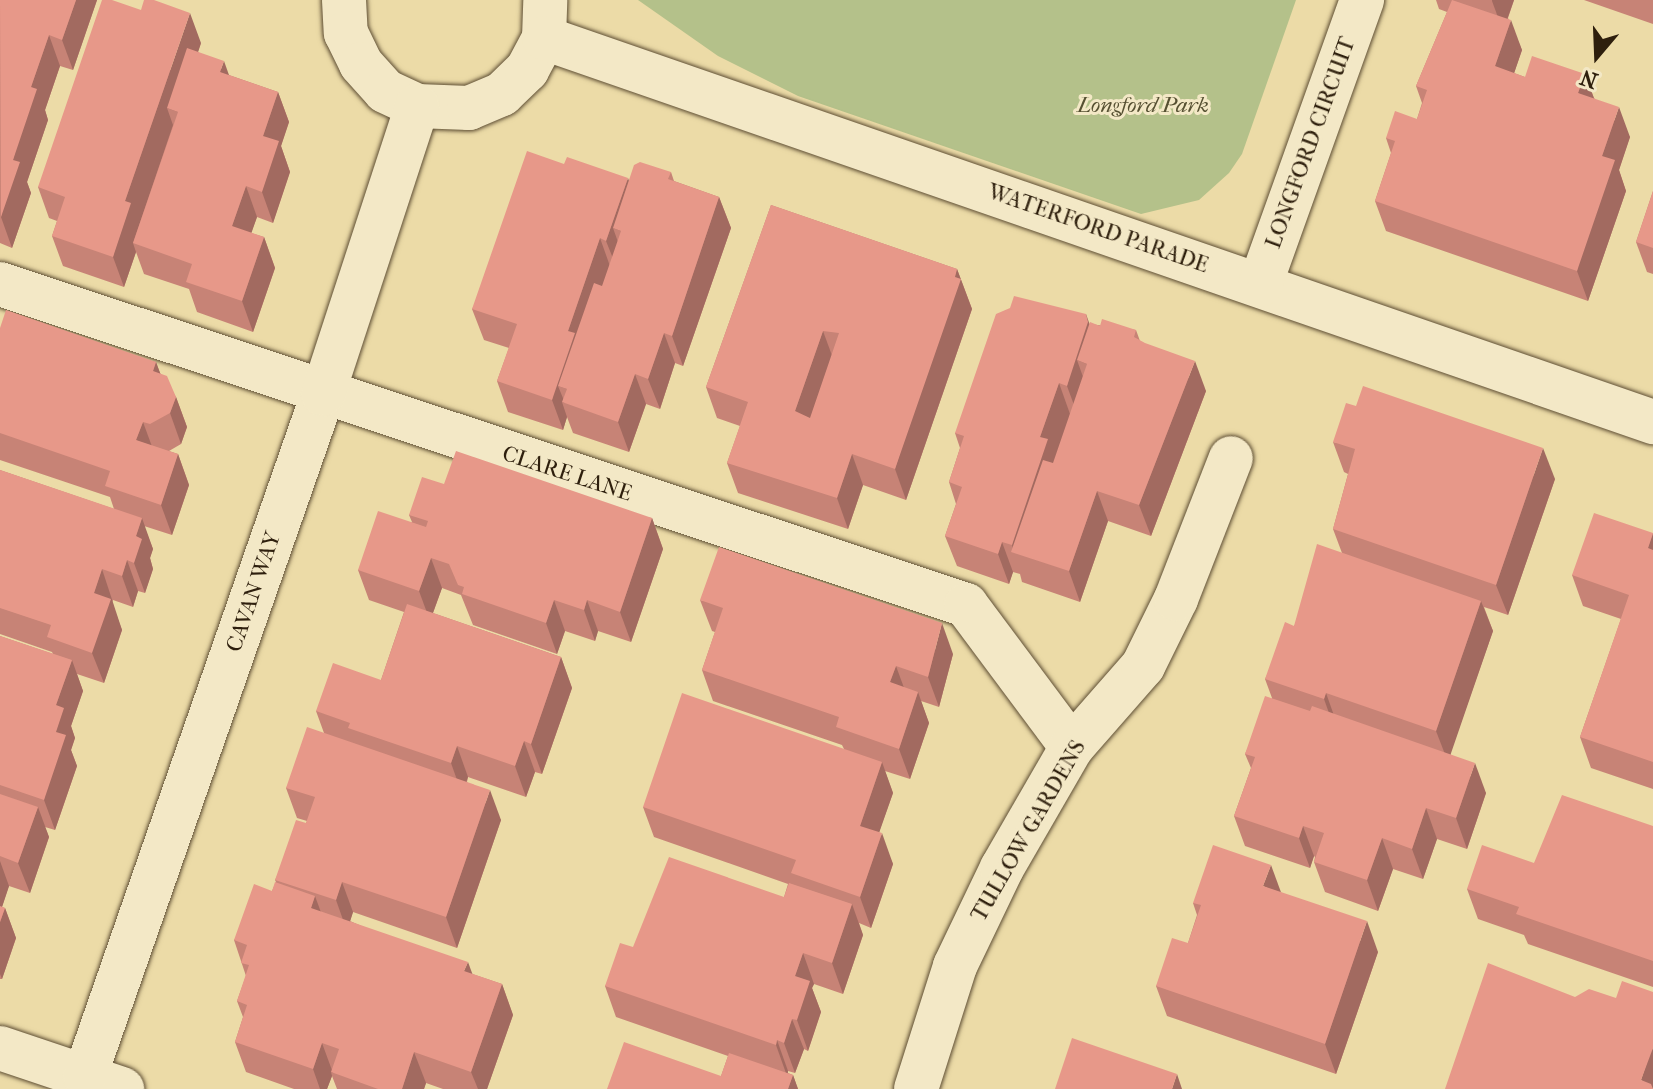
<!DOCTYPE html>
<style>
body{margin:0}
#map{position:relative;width:1653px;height:1089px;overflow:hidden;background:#ecdba7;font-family:"IM FELL French Canon",serif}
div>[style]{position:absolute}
.green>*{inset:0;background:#b4c18a}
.roads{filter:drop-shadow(0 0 2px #5e4e34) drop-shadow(0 0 2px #5e4e34)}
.minor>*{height:44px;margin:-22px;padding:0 22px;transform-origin:22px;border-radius:22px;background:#f3e8c6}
.wall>*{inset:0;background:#c78376}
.shaded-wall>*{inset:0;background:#a26a60}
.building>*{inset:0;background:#e79889}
span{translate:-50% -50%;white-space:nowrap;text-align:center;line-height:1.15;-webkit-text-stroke:6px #f3e8c6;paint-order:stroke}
.park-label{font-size:22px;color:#565032;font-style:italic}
.street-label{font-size:22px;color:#2e1f0d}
.north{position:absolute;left:1557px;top:16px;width:80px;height:80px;-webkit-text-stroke:6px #f3e8c6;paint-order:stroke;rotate:199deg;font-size:22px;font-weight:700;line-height:32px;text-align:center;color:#2e1f0d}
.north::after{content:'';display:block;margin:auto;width:28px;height:36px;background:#2e1f0d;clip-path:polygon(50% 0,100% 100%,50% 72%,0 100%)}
</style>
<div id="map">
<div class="green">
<i style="clip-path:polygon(638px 0,1296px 0,1242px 154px,1229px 173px,1199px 200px,1141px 214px,798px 96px,718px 56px)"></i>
</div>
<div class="roads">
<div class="minor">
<i style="left:344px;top:0;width:33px;rotate:87deg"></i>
<i style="left:346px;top:33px;width:34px;rotate:64deg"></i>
<i style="left:361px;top:64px;width:36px;rotate:48deg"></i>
<i style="left:385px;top:91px;width:35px;rotate:25deg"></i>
<i style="left:417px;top:106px;width:52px;rotate:2.2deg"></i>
<i style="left:469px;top:108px;width:36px;rotate:-23deg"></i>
<i style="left:502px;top:94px;width:35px;rotate:-44deg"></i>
<i style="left:527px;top:70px;width:36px;rotate:-62deg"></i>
<i style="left:544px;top:38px;width:38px;rotate:-88deg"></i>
<i style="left:544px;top:38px;width:1174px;rotate:19.1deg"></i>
<i style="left:0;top:284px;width:1018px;rotate:18.38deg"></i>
<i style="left:966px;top:605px;width:177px;rotate:53.3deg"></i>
<i style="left:1260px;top:285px;width:303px;rotate:-70.3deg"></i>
<i style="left:0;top:1048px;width:129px;rotate:18.6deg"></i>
<i style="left:85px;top:1076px;width:722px;rotate:-70.76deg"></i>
<i style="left:323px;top:394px;width:303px;rotate:-71.9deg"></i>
<i style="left:916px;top:1089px;width:129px;rotate:-72.4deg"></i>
<i style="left:955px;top:966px;width:109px;rotate:-64.4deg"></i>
<i style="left:1002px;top:868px;width:140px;rotate:-60deg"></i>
<i style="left:1072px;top:747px;width:108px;rotate:-48.8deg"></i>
<i style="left:1143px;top:666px;width:75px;rotate:-63.8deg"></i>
<i style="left:1176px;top:599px;width:151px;rotate:-68.7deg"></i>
</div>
</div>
<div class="wall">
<i style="clip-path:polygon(0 0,97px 0,73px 70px,60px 66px,45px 110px,48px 120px,27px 182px,31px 193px,12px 248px,0 243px)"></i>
<i style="clip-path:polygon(1436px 0,1514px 0,1508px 18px,1522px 50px,1514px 73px,1525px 77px,1585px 74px,1594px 98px,1630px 137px,1619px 170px,1626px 191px,1588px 301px,1386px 231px,1375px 201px,1391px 153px,1386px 138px,1417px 119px,1422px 103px,1416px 86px,1447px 12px,1439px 9px)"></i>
<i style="clip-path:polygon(1584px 0,1653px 0,1653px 24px)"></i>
<i style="clip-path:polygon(201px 43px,198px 52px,229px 75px,278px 92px,289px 122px,281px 146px,290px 172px,273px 223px,257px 217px,251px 233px,264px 237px,275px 268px,253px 332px,197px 312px,189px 289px,144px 274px,136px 252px,124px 287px,63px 266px,52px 236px,57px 221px,49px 218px,38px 187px)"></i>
<i style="clip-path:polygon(564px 164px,629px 181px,671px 172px,674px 181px,719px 197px,731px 228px,683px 366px,675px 363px,660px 409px,646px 404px,629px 452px,573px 433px,567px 417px,563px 430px,508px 412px,497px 381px,509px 348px,484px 340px,472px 309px)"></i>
<i style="clip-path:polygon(1653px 191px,1653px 274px,1647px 272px,1636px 242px)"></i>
<i style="clip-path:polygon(771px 205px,957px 269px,972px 309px,906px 500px,863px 485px,848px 529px,738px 493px,727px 463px,740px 426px,717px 418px,706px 387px)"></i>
<i style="clip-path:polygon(1090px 324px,1136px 330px,1140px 341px,1206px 391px,1151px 536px,1108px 521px,1080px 602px,1022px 582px,1020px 574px,1013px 572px,1009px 584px,957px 566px,945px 536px,956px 504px,949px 482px,960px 448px,955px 433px)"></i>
<i style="clip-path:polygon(0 328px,156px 362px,160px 373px,176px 397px,187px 427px,181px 444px,169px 451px,178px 454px,189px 485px,172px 535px,144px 526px,153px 549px,150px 558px,153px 569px,145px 593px,138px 591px,133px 607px,113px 600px,112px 603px,122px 630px,104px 683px,77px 674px,83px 691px,71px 726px,75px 738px,71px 750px,77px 766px,55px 830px,45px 827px,49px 837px,30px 893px,9px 886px,2px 907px,5px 908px,16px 938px,2px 979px,0 979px,0 636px,53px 654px,52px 652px,0 634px,0 470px,114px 509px,110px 497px,0 460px)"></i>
<i style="clip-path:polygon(1333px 442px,1555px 479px,1508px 615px,1484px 607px,1493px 631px,1450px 754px,1486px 793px,1467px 849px,1437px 839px,1423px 879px,1393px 869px,1378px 911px,1325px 892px,1314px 862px,1315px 857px,1314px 856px,1310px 868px,1245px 846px,1234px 816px,1251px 768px,1245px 754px,1272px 698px,1265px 679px,1294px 626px,1342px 553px,1333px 529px,1348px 474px,1344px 472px)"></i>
<i style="clip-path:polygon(444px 484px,652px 518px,663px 549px,631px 642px,598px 631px,595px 641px,565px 631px,557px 654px,473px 625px,461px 595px,442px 588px,433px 613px,561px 657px,572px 688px,542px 774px,535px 772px,526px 797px,468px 777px,467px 782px,501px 820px,457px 948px,353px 912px,350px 921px,472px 974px,502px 984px,513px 1015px,487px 1089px,443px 1089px,426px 1083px,424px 1089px,337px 1089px,332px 1076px,327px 1089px,294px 1089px,246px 1072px,235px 1042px,243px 1017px,237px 1001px,246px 976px,234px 940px,272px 891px,276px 882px,275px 880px,306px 823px,307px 821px,297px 818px,286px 788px,324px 733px,316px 711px,381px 680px,404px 612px,369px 600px,358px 570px,412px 522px,409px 515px)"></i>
<i style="clip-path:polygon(1653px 533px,1653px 789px,1591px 768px,1580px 737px,1621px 619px,1583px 606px,1572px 575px)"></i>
<i style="clip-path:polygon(700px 600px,953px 654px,939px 707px,921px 701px,929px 723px,910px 779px,885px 771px,893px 793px,879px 832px,893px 864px,871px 928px,859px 923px,863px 935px,843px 994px,814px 984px,812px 988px,821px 1012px,808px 1051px,804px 1049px,795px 1073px,788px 1071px,788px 1073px,793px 1075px,798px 1089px,607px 1089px,721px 1076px,728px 1056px,616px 1017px,605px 986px,633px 947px,784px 897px,788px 884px,654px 837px,643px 807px,844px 749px,842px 745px,713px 701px,702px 670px,715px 632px,712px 631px)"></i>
<i style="clip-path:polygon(1653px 826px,1653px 987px,1528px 944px,1524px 935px,1478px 919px,1467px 889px,1534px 863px)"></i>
<i style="clip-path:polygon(1280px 892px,1378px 952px,1336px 1074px,1167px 1016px,1156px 986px,1188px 943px,1197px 915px,1193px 903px)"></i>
</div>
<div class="shaded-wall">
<i style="clip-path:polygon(76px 0,97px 0,73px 70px,62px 40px)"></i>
<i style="clip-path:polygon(1492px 0,1514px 0,1503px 31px,1492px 1px)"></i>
<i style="clip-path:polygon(190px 13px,201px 43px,178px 112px,167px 108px,173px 125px,133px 243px,136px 252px,124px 287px,113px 257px,125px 201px)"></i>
<i style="clip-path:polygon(1511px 20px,1522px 50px,1506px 97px,1495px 66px)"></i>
<i style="clip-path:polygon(49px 35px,60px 66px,45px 110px,48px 120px,27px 182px,31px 193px,12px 248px,1px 217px,13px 160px,31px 87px)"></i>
<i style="clip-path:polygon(224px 61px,235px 92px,220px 72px)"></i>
<i style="clip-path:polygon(1585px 74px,1596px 104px,1578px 93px)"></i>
<i style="clip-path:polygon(278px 92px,289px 122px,281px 146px,290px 172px,273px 223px,262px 192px,263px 136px)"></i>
<i style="clip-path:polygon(1619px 107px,1630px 137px,1619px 170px,1626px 191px,1588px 301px,1577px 271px,1602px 156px)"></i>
<i style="clip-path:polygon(628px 178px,639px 208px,621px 231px,613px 228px,623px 256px,618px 271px,606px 241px)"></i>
<i style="clip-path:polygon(246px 186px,257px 217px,243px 257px,232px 226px)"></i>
<i style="clip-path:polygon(719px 197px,731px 228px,683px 366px,672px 336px)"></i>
<i style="clip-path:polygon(264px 237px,275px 268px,253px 332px,242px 301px)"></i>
<i style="clip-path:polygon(600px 238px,611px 269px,567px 389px,558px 386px,565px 403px,562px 402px,567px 417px,563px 430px,552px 400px,568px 331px)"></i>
<i style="clip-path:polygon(957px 269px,972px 309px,906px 500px,895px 469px)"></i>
<i style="clip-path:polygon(1086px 314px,1097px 345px,1087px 364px,1077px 360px,1087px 388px,1078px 416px,1067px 386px)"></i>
<i style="clip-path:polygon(823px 331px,834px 361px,806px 442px,795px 411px)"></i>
<i style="clip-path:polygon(664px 333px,675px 363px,660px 409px,648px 379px)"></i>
<i style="clip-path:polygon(1195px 361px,1206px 391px,1151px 536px,1139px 505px)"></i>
<i style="clip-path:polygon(156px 362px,167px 392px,153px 371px)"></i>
<i style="clip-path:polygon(635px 374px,646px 404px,629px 452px,618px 422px)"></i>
<i style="clip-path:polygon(1059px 383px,1070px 414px,1059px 470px,1014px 553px,1012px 545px,1040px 437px)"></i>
<i style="clip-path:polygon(176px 397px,187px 427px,181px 444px,170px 413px)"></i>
<i style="clip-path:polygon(143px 422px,154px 452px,136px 440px)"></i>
<i style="clip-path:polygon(1543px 448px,1555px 479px,1508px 615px,1496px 585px)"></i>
<i style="clip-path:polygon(178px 454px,189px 485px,172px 535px,161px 505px)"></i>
<i style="clip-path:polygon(852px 454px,863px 485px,848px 529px,837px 498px)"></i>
<i style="clip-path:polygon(1097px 491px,1108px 521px,1080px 602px,1069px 571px)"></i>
<i style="clip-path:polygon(142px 518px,153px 549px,150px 558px,153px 569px,145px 593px,134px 563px,136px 536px)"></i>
<i style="clip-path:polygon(652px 518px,663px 549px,631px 642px,620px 612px)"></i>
<i style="clip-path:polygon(1653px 534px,1653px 562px,1648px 548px)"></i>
<i style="clip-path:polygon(1002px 542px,1013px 572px,1009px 584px,998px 554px)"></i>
<i style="clip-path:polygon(431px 558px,442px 588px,430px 621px,419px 591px)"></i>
<i style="clip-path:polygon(127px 560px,138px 591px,133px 607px,122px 576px)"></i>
<i style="clip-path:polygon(102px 569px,122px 630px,104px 683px,92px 653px,94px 593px)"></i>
<i style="clip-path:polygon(554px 600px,565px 631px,557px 654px,546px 623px)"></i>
<i style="clip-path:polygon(587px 600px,598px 631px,595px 641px,584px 610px)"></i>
<i style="clip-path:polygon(1481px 601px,1493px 631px,1448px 762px,1436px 731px)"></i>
<i style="clip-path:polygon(942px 623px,953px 654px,939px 707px,928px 677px)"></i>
<i style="clip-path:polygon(561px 657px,572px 688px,542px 774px,531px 744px)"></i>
<i style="clip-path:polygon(72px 660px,83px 691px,71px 726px,75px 738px,71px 750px,77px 766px,55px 830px,44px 800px,56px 732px,56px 705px)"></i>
<i style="clip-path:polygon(896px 666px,907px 696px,890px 682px)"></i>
<i style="clip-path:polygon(918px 692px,929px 723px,910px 779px,899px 749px)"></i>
<i style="clip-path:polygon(1326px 693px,1337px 724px,1335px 730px,1324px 699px)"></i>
<i style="clip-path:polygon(524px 741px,535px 772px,526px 797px,515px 766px)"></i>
<i style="clip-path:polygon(457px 746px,468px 777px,462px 794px,451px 763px)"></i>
<i style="clip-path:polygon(882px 762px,893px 793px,871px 856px,860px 826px)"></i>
<i style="clip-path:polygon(1475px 763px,1486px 793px,1467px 849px,1456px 818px)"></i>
<i style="clip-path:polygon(490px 790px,501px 820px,457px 948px,446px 917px)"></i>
<i style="clip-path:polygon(38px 807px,49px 837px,30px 893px,18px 863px)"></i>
<i style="clip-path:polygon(1426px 808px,1437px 839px,1423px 879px,1412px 849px)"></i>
<i style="clip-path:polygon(1303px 826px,1314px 856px,1310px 868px,1299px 838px)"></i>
<i style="clip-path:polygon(882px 833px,893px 864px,871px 928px,860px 897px)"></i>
<i style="clip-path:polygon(1382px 838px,1393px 869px,1378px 911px,1367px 880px)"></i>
<i style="clip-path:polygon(0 861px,9px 886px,0 913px)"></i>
<i style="clip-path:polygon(1271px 865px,1282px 895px,1263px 886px)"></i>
<i style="clip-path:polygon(342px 882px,353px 912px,347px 931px,336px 900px)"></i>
<i style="clip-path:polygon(315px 896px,326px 926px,311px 908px)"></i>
<i style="clip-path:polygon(852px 904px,863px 935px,843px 994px,832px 963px)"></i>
<i style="clip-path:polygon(5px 908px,16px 938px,2px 979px,0 974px,0 922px)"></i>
<i style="clip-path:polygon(1367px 921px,1378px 952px,1336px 1074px,1325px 1044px)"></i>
<i style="clip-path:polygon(803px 953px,814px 984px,812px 988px,821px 1012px,808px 1051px,797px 1020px,795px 976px)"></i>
<i style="clip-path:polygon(468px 962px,479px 992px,464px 971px)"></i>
<i style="clip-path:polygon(502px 984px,513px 1015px,487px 1089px,478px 1089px,471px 1072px)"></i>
<i style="clip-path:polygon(792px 1019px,804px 1049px,795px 1073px,784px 1043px)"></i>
<i style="clip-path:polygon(777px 1040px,788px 1071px,787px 1076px,776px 1045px)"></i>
<i style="clip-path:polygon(322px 1043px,333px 1073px,331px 1072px,332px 1076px,327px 1089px,320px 1089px,313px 1069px)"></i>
<i style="clip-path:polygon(1652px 1047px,1653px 1050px,1653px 1089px,1641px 1080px)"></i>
<i style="clip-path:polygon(414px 1052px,426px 1083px,424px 1089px,402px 1089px)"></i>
<i style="clip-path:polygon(1177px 1074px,1182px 1089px,1172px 1089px)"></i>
<i style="clip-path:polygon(793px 1075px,798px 1089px,788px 1089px)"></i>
</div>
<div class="building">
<i style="clip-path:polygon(0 0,76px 0,62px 40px,49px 35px,31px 87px,37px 89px,13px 160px,20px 162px,1px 217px)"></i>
<i style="clip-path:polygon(102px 0,112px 0,141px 10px,144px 0,154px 0,190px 13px,125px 201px,131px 203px,113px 257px,52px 236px,65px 197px,38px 187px)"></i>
<i style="clip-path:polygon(1452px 0,1511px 20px,1495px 66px,1525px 77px,1532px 56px,1585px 74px,1578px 93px,1619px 107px,1602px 156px,1615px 160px,1577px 271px,1375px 201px,1395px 141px,1386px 138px,1395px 111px,1417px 119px,1427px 90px,1416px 86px)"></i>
<i style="clip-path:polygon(187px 48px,224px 61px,220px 72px,278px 92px,263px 136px,279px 141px,262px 192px,246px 186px,232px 226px,264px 237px,242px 301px,186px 282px,192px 264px,133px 243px,178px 112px,167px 108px)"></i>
<i style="clip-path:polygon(527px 151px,564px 164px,567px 157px,628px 178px,606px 241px,600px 238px,568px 331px,575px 333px,552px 400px,497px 381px,517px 324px,472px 309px)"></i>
<i style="clip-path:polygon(640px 162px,671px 172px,668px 179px,719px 197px,672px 336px,664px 333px,648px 379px,635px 374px,618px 422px,562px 402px,567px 389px,558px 386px,594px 283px,602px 286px,621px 231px,613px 228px,634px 165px)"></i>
<i style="clip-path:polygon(1653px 191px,1653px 248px,1636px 242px)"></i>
<i style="clip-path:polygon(evenodd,771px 205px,957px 269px,955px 277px,961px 279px,895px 469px,852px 454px,837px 498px,727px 463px,748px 402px,706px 387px,771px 205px,823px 331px,839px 333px,810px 418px,795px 411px,823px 331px)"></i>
<i style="clip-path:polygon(1014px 296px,1086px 314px,1088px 322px,1067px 386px,1059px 383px,1040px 437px,1048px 439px,1012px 545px,1002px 542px,998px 554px,945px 536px,962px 487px,949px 482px,964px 436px,955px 433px,996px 314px,1010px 308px)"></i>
<i style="clip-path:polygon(6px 310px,156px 362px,153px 371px,167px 376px,176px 397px,170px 413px,150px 424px,143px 422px,136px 440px,178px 454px,161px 505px,105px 486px,110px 471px,0 433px,0 328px)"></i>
<i style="clip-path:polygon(1102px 319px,1136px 330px,1134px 337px,1145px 343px,1195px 361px,1139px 505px,1097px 491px,1069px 571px,1011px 552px,1043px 460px,1053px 463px,1087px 364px,1077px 360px,1090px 322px,1100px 326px)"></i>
<i style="clip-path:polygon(1363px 386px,1543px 448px,1496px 585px,1333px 529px,1355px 449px,1333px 442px,1346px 403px,1356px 406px)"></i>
<i style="clip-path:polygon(456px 451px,652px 518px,620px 612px,587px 600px,584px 610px,554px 600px,546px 623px,462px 594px,464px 587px,458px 585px,449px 564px,431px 558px,419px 591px,358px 570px,378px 511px,426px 527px,428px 521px,409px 515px,422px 477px,444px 484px)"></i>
<i style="clip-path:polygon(0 470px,142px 518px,136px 536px,142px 539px,134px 563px,127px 560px,122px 576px,102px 569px,94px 593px,111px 599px,92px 653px,47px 637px,51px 625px,0 608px)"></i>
<i style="clip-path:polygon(1594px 513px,1653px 533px,1648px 548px,1653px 550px,1653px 762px,1580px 737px,1629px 595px,1572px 575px)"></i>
<i style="clip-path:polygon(1317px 544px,1481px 601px,1436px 731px,1326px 693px,1324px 699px,1265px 679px,1285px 622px,1294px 626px)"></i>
<i style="clip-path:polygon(719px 547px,942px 623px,928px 677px,896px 666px,890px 682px,918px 692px,899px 749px,836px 727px,839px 717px,702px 670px,723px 608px,700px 600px)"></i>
<i style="clip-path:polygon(407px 604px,561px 657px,531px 744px,524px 741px,515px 766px,457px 746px,451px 763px,348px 728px,350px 723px,316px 711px,333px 663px,381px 680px)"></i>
<i style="clip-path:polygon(0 636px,72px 660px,56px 705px,64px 708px,56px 732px,66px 735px,44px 800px,0 785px)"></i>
<i style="clip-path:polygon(682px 693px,882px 762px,860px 826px,882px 833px,860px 897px,791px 873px,796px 860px,643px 807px)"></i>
<i style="clip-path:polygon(1265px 696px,1310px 711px,1312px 706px,1475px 763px,1456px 818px,1426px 808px,1412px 849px,1382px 838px,1367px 880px,1314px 862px,1324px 833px,1303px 826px,1299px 838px,1234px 816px,1255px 757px,1245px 754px)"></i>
<i style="clip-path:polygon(307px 727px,490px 790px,446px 917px,342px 882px,336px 900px,275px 880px,296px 820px,306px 823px,315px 797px,286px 788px)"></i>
<i style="clip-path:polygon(0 794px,38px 807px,18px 863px,0 856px)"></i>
<i style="clip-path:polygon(1562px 795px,1653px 826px,1653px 961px,1516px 914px,1519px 907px,1467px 889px,1482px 845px,1534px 863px)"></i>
<i style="clip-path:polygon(1213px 845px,1271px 865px,1263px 886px,1367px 921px,1325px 1044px,1156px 986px,1172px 938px,1188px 943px,1201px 905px,1193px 903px)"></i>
<i style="clip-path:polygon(669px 857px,784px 897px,789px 883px,852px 904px,832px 963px,803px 953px,795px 976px,810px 981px,797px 1020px,792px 1019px,784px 1043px,777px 1040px,776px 1045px,605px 986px,620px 943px,633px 947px)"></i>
<i style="clip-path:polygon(275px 882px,315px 896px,311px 908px,468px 962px,464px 971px,502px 984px,471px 1072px,414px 1052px,402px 1089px,378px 1089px,331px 1072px,339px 1049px,322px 1043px,313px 1069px,235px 1042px,247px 1005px,237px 1001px,249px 965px,241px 963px,247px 945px,234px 940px,254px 884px,272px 891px)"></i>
<i style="clip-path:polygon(0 906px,5px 908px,0 922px)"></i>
<i style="clip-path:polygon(1488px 963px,1575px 997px,1589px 989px,1616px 998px,1622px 981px,1653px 992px,1653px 1048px,1641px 1080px,1651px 1084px,1653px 1089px,1445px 1089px)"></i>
<i style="clip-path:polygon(1072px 1038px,1177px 1074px,1172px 1089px,1055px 1089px)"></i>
<i style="clip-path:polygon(624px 1042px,721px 1076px,729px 1053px,793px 1075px,788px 1089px,607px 1089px)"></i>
</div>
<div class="park-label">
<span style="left:1143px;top:106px">Longford Park</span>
</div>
<div class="street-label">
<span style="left:1311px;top:143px;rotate:-70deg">LONGFORD CIRCUIT</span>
<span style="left:1098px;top:229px;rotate:19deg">WATERFORD PARADE</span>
<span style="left:567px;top:474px;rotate:18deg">CLARE LANE</span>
<span style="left:254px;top:592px;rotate:-71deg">CAVAN WAY</span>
<span style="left:1029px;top:831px;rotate:-60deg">TULLOW GARDENS</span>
</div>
<div class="north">N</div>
</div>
